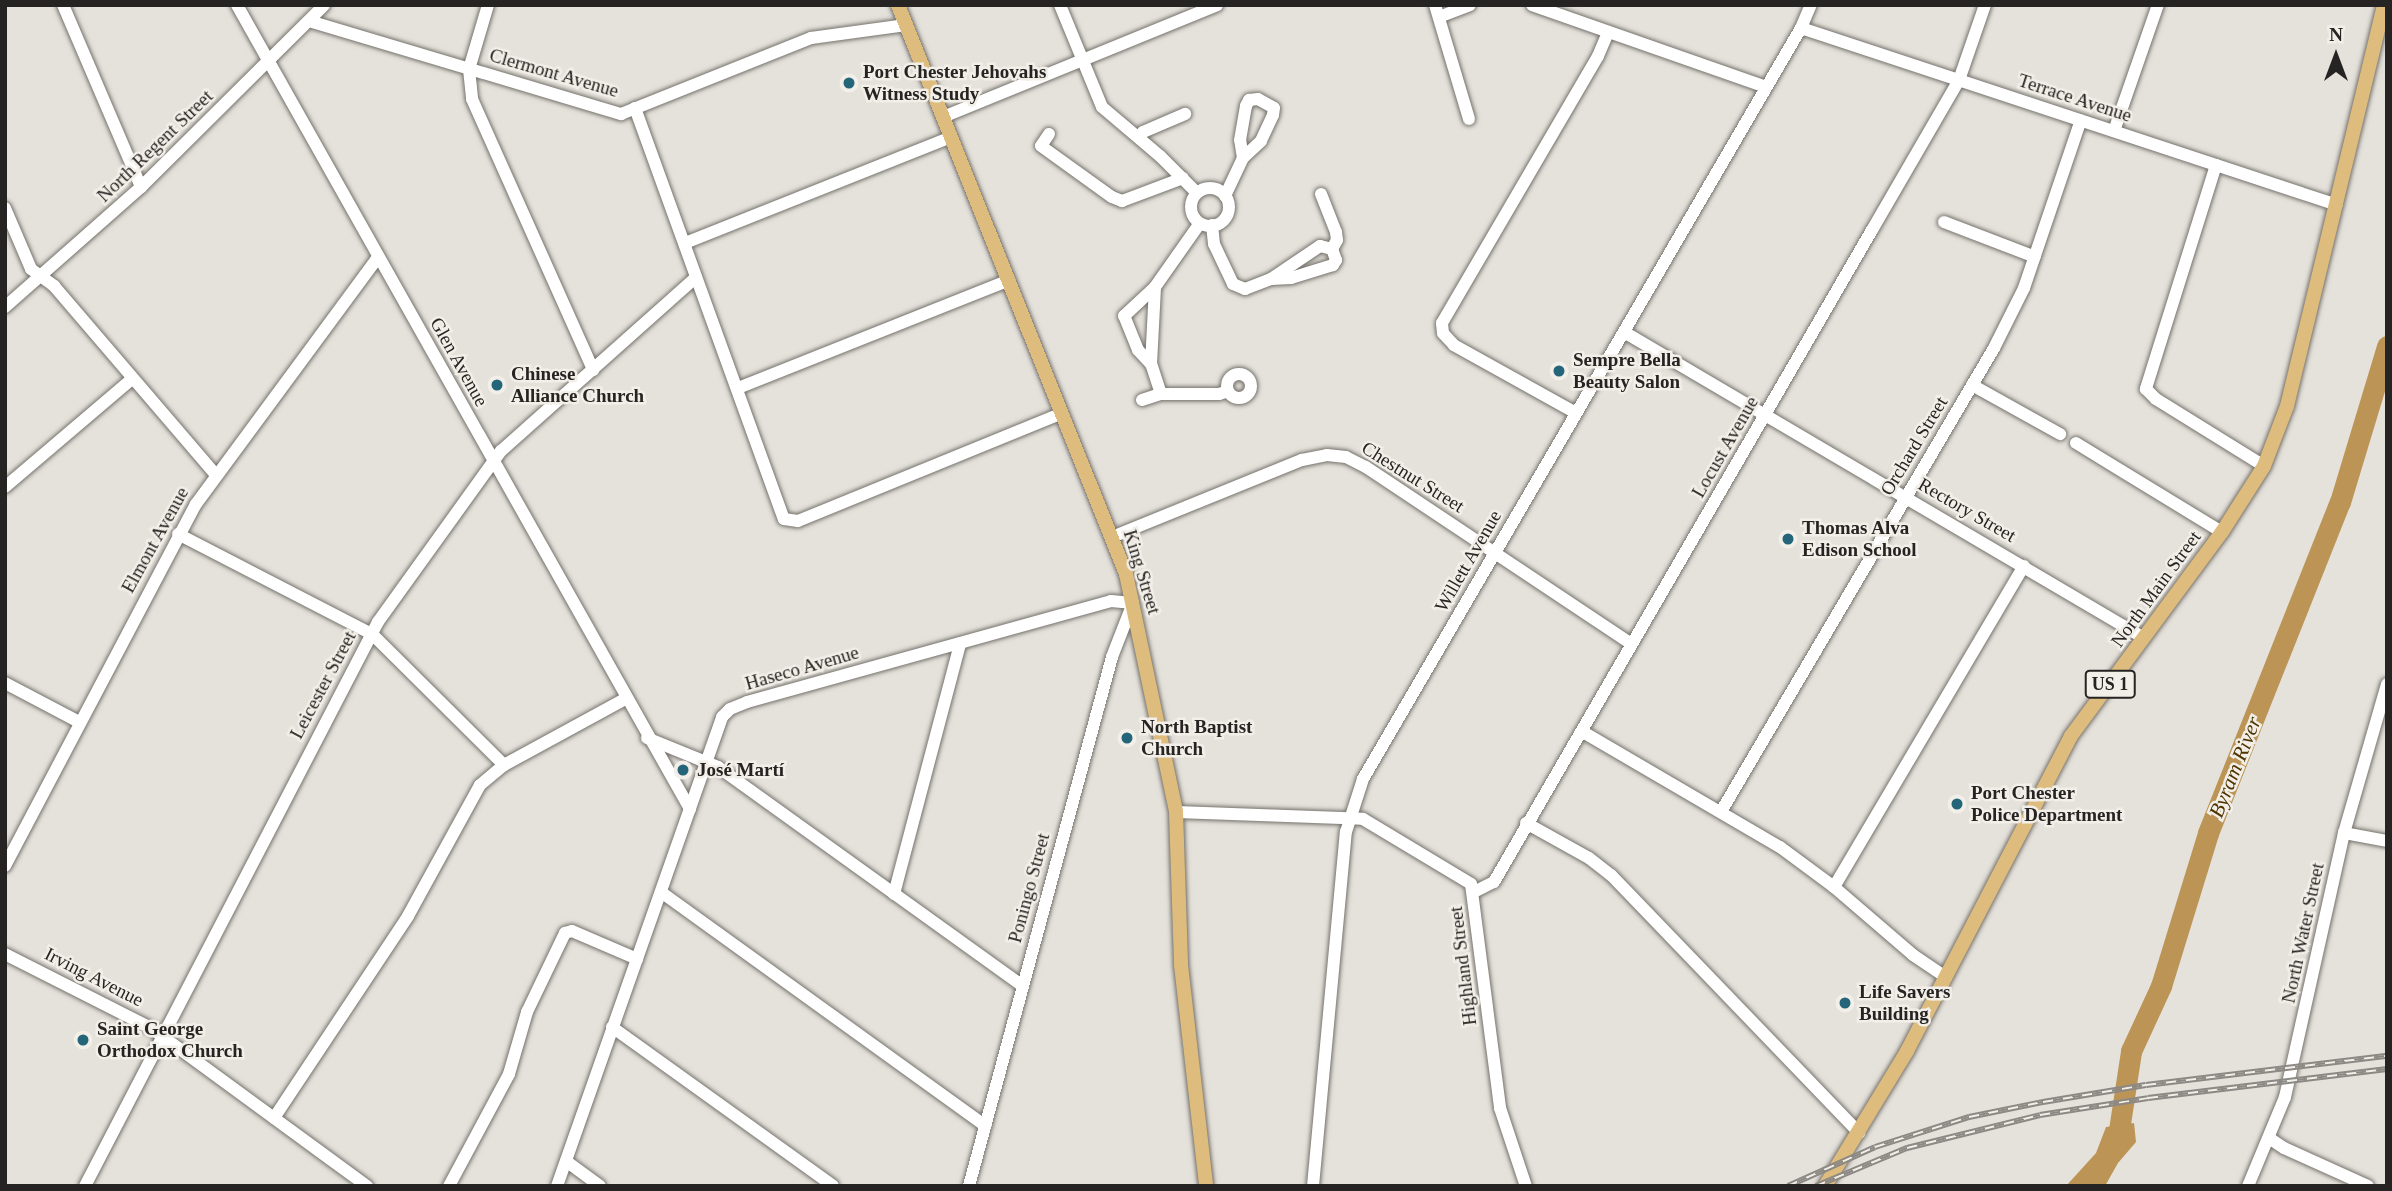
<!DOCTYPE html>
<meta charset="utf-8">
<style>
body{margin:0}
#map{position:relative;width:2392px;height:1191px;overflow:hidden;background:#e5e1db;font-family:Georgia,serif}
div>[style]{position:absolute}
.water>*{inset:0;background:#bc9455}
.river>*{height:21px;margin:-10.5px;padding:0 10.5px;transform-origin:10.5px;border-radius:10.5px;background:#bc9455}
.roads{filter:drop-shadow(0 0 2px #75726c) drop-shadow(0 0 2px #75726c)}
.minor>*{height:12px;margin:-6px;padding:0 6px;transform-origin:6px;border-radius:6px;background:#fff}
.minor>.ring{margin:-6px;padding:0;box-sizing:content-box;background:none;border:12px solid #fff;border-radius:50%}
.major>*{height:14px;margin:-7px;padding:0 7px;transform-origin:7px;border-radius:7px;background:#debc7d}
.rail>*{height:6px;margin-top:-3px;transform-origin:0;background:repeating-linear-gradient(90deg,#f2eee8 0 10px,#8c8985 0 20px);box-sizing:border-box;border-block:2px solid #8c8985}
.dots>*{width:19px;height:19px;translate:-50% -50%;box-sizing:border-box;border:4px solid #f2eee8;border-radius:50%}
span{translate:-50% -50%;white-space:nowrap;text-align:center;line-height:1.15;-webkit-text-stroke:5px #f2eee8;paint-order:stroke}
.shield-label span{padding:2px 5px;background:#f2eee8;border:2px solid;border-radius:5px;-webkit-text-stroke-width:0}
.shield-label{font-size:18px;color:#262422;font-weight:700}
.poi-label{font-size:19px;color:#262422;font-weight:700}
.left{translate:0 -50%;text-align:left}
.street-label{font-size:19px;color:#262422}
.water-label{font-size:21px;color:#503500;font-style:italic}
.frame{position:absolute;inset:0;border:7px solid #262422;pointer-events:none}
.north{position:absolute;left:2301px;top:21px;width:70px;height:70px;-webkit-text-stroke:5px #f2eee8;paint-order:stroke;rotate:0deg;font-size:19px;font-weight:700;line-height:28px;text-align:center;color:#262422}
.north::after{content:'';display:block;margin:auto;width:24px;height:32px;background:#262422;clip-path:polygon(50% 0,100% 100%,50% 72%,0 100%)}
</style>
<div id="map">
<div class="water">
<i style="clip-path:polygon(2134px 1123px,2136px 1142px,2118px 1163px,2105px 1186px,2066px 1186px,2096px 1153px,2106px 1127px)"></i>
</div>
<div class="river">
<i style="left:2089px;top:1186px;width:51px;rotate:-56.9deg"></i>
<i style="left:2117px;top:1143px;width:93px;rotate:-81.3deg"></i>
<i style="left:2131px;top:1051px;width:72px;rotate:-65.2deg"></i>
<i style="left:2161px;top:986px;width:160px;rotate:-72.9deg"></i>
<i style="left:2208px;top:833px;width:356px;rotate:-68.3deg"></i>
<i style="left:2340px;top:502px;width:163px;rotate:-73.2deg"></i>
</div>
<div class="roads">
<div class="minor">
<i style="left:63px;top:5px;width:198px;rotate:66.8deg"></i>
<i style="left:237px;top:5px;width:923px;rotate:60.6deg"></i>
<i style="left:488px;top:5px;width:67px;rotate:106.5deg"></i>
<i style="left:469px;top:69px;width:30px;rotate:84deg"></i>
<i style="left:472px;top:99px;width:297px;rotate:65.9deg"></i>
<i style="left:1060px;top:5px;width:110px;rotate:67.6deg"></i>
<i style="left:1102px;top:107px;width:76px;rotate:40.2deg"></i>
<i style="left:1160px;top:156px;width:52px;rotate:45deg"></i>
<i style="left:1435px;top:5px;width:119px;rotate:73.4deg"></i>
<i style="left:1532px;top:5px;width:248px;rotate:19.3deg"></i>
<i style="left:1439px;top:17px;width:33px;rotate:-21deg"></i>
<i style="left:309px;top:21px;width:326px;rotate:16.6deg"></i>
<i style="left:621px;top:114px;width:205px;rotate:-21.8deg"></i>
<i style="left:811px;top:38px;width:96px;rotate:-7.8deg"></i>
<i style="left:1801px;top:28px;width:564px;rotate:18.27deg"></i>
<i style="left:1258px;top:99px;width:18px;rotate:29deg"></i>
<i style="left:1274px;top:108px;width:7px;rotate:98deg"></i>
<i style="left:1273px;top:115px;width:29px;rotate:115deg"></i>
<i style="left:1261px;top:141px;width:25px;rotate:137deg"></i>
<i style="left:1243px;top:158px;width:18px;rotate:-99deg"></i>
<i style="left:1240px;top:140px;width:35px;rotate:-80deg"></i>
<i style="left:1246px;top:106px;width:7px;rotate:-63deg"></i>
<i style="left:1249px;top:100px;width:9px;rotate:-6deg"></i>
<i style="left:635px;top:108px;width:437px;rotate:70.1deg"></i>
<i style="left:784px;top:519px;width:14px;rotate:8deg"></i>
<i style="left:798px;top:521px;width:285px;rotate:-22.2deg"></i>
<i style="left:943px;top:117px;width:296px;rotate:-22.2deg"></i>
<i style="left:2114px;top:131px;width:133px;rotate:-70.8deg"></i>
<i style="left:1049px;top:134px;width:14px;rotate:124deg"></i>
<i style="left:1041px;top:146px;width:87px;rotate:35.7deg"></i>
<i style="left:1112px;top:197px;width:11px;rotate:22deg"></i>
<i style="left:1122px;top:201px;width:65px;rotate:-20.7deg"></i>
<i style="left:1139px;top:137px;width:6px;rotate:-51deg"></i>
<i style="left:1143px;top:132px;width:46px;rotate:-23.2deg"></i>
<i style="left:2216px;top:165px;width:235px;rotate:107.4deg"></i>
<i style="left:2146px;top:389px;width:14px;rotate:45deg"></i>
<i style="left:2156px;top:399px;width:127px;rotate:31.8deg"></i>
<i class="ring" style="left:1191px;top:188px;width:26px;height:26px"></i>
<i style="left:1321px;top:194px;width:41px;rotate:68.5deg"></i>
<i style="left:1336px;top:232px;width:8px;rotate:83deg"></i>
<i style="left:1337px;top:240px;width:10px;rotate:119deg"></i>
<i style="left:1225px;top:196px;width:42px;rotate:-64.7deg"></i>
<i style="left:5px;top:208px;width:66px;rotate:66.9deg"></i>
<i style="left:31px;top:269px;width:29px;rotate:36deg"></i>
<i style="left:54px;top:286px;width:249px;rotate:49.4deg"></i>
<i style="left:1944px;top:222px;width:97px;rotate:21deg"></i>
<i style="left:1212px;top:225px;width:19px;rotate:84deg"></i>
<i style="left:1214px;top:244px;width:44px;rotate:64.6deg"></i>
<i style="left:1233px;top:284px;width:13px;rotate:23deg"></i>
<i style="left:1245px;top:289px;width:28px;rotate:-21deg"></i>
<i style="left:685px;top:243px;width:286px;rotate:-21.7deg"></i>
<i style="left:1320px;top:246px;width:12px;rotate:14deg"></i>
<i style="left:1332px;top:249px;width:12px;rotate:70deg"></i>
<i style="left:1336px;top:260px;width:6px;rotate:121deg"></i>
<i style="left:1333px;top:265px;width:44px;rotate:162.8deg"></i>
<i style="left:1291px;top:278px;width:20px;rotate:177deg"></i>
<i style="left:1271px;top:279px;width:59px;rotate:-34deg"></i>
<i style="left:5px;top:307px;width:181px;rotate:-41.4deg"></i>
<i style="left:141px;top:187px;width:258px;rotate:-44.8deg"></i>
<i style="left:1624px;top:332px;width:603px;rotate:30.48deg"></i>
<i style="left:1151px;top:364px;width:77px;rotate:-87deg"></i>
<i class="ring" style="left:1227px;top:374px;width:12px;height:12px"></i>
<i style="left:1972px;top:385px;width:101px;rotate:29.1deg"></i>
<i style="left:738px;top:388px;width:292px;rotate:-21.7deg"></i>
<i style="left:1161px;top:394px;width:32px;rotate:-108deg"></i>
<i style="left:1151px;top:364px;width:19px;rotate:-133deg"></i>
<i style="left:1138px;top:350px;width:37px;rotate:-112deg"></i>
<i style="left:1124px;top:316px;width:42px;rotate:-43.1deg"></i>
<i style="left:1155px;top:287px;width:78px;rotate:-54.9deg"></i>
<i style="left:1142px;top:400px;width:20px;rotate:-18deg"></i>
<i style="left:1161px;top:394px;width:58px"></i>
<i style="left:1219px;top:394px;width:9px;rotate:-18deg"></i>
<i style="left:1576px;top:413px;width:140px;rotate:-150.9deg"></i>
<i style="left:1454px;top:345px;width:16px;rotate:-133deg"></i>
<i style="left:1443px;top:333px;width:10px;rotate:-96deg"></i>
<i style="left:1442px;top:323px;width:309px;rotate:-59.7deg"></i>
<i style="left:1598px;top:56px;width:26px;rotate:-67deg"></i>
<i style="left:2076px;top:443px;width:171px;rotate:31.4deg"></i>
<i style="left:5px;top:487px;width:167px;rotate:-40.4deg"></i>
<i style="left:178px;top:534px;width:218px;rotate:27.3deg"></i>
<i style="left:372px;top:634px;width:186px;rotate:44.8deg"></i>
<i style="left:1112px;top:537px;width:205px;rotate:-22.1deg"></i>
<i style="left:1302px;top:460px;width:25px;rotate:-11deg"></i>
<i style="left:1327px;top:455px;width:19px;rotate:6deg"></i>
<i style="left:1346px;top:457px;width:22px;rotate:27deg"></i>
<i style="left:1366px;top:467px;width:319px;rotate:33.7deg"></i>
<i style="left:5px;top:683px;width:84px;rotate:27.8deg"></i>
<i style="left:1583px;top:732px;width:228px;rotate:30.3deg"></i>
<i style="left:1780px;top:847px;width:67px;rotate:36.5deg"></i>
<i style="left:1834px;top:887px;width:104px;rotate:40.7deg"></i>
<i style="left:1913px;top:955px;width:40px;rotate:34deg"></i>
<i style="left:647px;top:738px;width:77px;rotate:22.2deg"></i>
<i style="left:718px;top:767px;width:375px;rotate:35.7deg"></i>
<i style="left:1722px;top:810px;width:536px;rotate:-59.51deg"></i>
<i style="left:1994px;top:348px;width:67px;rotate:-63.4deg"></i>
<i style="left:2024px;top:288px;width:177px;rotate:-71.3deg"></i>
<i style="left:1176px;top:812px;width:187px;rotate:2.1deg"></i>
<i style="left:1363px;top:819px;width:126px;rotate:31deg"></i>
<i style="left:1471px;top:884px;width:226px;rotate:82.6deg"></i>
<i style="left:1500px;top:1108px;width:82px;rotate:71.6deg"></i>
<i style="left:1526px;top:823px;width:72px;rotate:29.1deg"></i>
<i style="left:1589px;top:858px;width:28px;rotate:38deg"></i>
<i style="left:1611px;top:875px;width:358px;rotate:46.1deg"></i>
<i style="left:2344px;top:833px;width:44px;rotate:10.5deg"></i>
<i style="left:5px;top:866px;width:409px;rotate:-62.2deg"></i>
<i style="left:196px;top:504px;width:307px;rotate:-53.6deg"></i>
<i style="left:1834px;top:887px;width:373px;rotate:-59.4deg"></i>
<i style="left:661px;top:892px;width:400px;rotate:35.8deg"></i>
<i style="left:1474px;top:892px;width:22px;rotate:-27deg"></i>
<i style="left:1494px;top:882px;width:754px;rotate:-59.9deg"></i>
<i style="left:1872px;top:230px;width:173px;rotate:-59.9deg"></i>
<i style="left:1959px;top:80px;width:79px;rotate:-70.9deg"></i>
<i style="left:894px;top:894px;width:259px;rotate:-75.2deg"></i>
<i style="left:5px;top:954px;width:164px;rotate:26.9deg"></i>
<i style="left:151px;top:1028px;width:268px;rotate:36.2deg"></i>
<i style="left:612px;top:1027px;width:272px;rotate:35.7deg"></i>
<i style="left:274px;top:1118px;width:242px;rotate:-56.4deg"></i>
<i style="left:408px;top:916px;width:149px;rotate:-61.2deg"></i>
<i style="left:480px;top:785px;width:31px;rotate:-40deg"></i>
<i style="left:504px;top:765px;width:140px;rotate:-28.6deg"></i>
<i style="left:2269px;top:1138px;width:18px;rotate:34deg"></i>
<i style="left:2284px;top:1148px;width:92px;rotate:24.3deg"></i>
<i style="left:566px;top:1161px;width:42px;rotate:36.3deg"></i>
<i style="left:85px;top:1186px;width:636px;rotate:-62.55deg"></i>
<i style="left:378px;top:622px;width:211px;rotate:-54.3deg"></i>
<i style="left:501px;top:451px;width:261px;rotate:-41.7deg"></i>
<i style="left:449px;top:1186px;width:127px;rotate:-61.8deg"></i>
<i style="left:509px;top:1074px;width:65px;rotate:-73.8deg"></i>
<i style="left:527px;top:1012px;width:88px;rotate:-64.3deg"></i>
<i style="left:565px;top:933px;width:7px;rotate:-16deg"></i>
<i style="left:572px;top:931px;width:71px;rotate:23.3deg"></i>
<i style="left:557px;top:1186px;width:497px;rotate:-70.6deg"></i>
<i style="left:722px;top:717px;width:11px;rotate:-45deg"></i>
<i style="left:730px;top:709px;width:18px;rotate:-22deg"></i>
<i style="left:747px;top:702px;width:378px;rotate:-15.5deg"></i>
<i style="left:1111px;top:601px;width:22px;rotate:5deg"></i>
<i style="left:1133px;top:603px;width:58px;rotate:111.3deg"></i>
<i style="left:1112px;top:657px;width:548px;rotate:105.13deg"></i>
<i style="left:1313px;top:1186px;width:356px;rotate:-84.7deg"></i>
<i style="left:1346px;top:832px;width:56px;rotate:-72.2deg"></i>
<i style="left:1363px;top:779px;width:869px;rotate:-59.75deg"></i>
<i style="left:1801px;top:28px;width:25px;rotate:-67deg"></i>
<i style="left:2248px;top:1186px;width:96px;rotate:-67.4deg"></i>
<i style="left:2285px;top:1097px;width:271px;rotate:-77.4deg"></i>
<i style="left:2344px;top:833px;width:155px;rotate:-73.9deg"></i>
</div>
<div class="major">
<i style="left:898px;top:5px;width:613px;rotate:68.16deg"></i>
<i style="left:1126px;top:574px;width:243px;rotate:78.1deg"></i>
<i style="left:1176px;top:812px;width:153px;rotate:88.1deg"></i>
<i style="left:1181px;top:965px;width:222px;rotate:83.5deg"></i>
<i style="left:1825px;top:1186px;width:158px;rotate:-58.7deg"></i>
<i style="left:1907px;top:1051px;width:355px;rotate:-62.5deg"></i>
<i style="left:2071px;top:736px;width:254px;rotate:-53.5deg"></i>
<i style="left:2222px;top:532px;width:78px;rotate:-57.5deg"></i>
<i style="left:2264px;top:466px;width:64px;rotate:-69deg"></i>
<i style="left:2287px;top:406px;width:413px;rotate:-76.4deg"></i>
</div>
</div>
<div class="rail">
<i style="left:1788px;top:1186px;width:95px;rotate:-24.1deg"></i>
<i style="left:1875px;top:1147px;width:99px;rotate:-17.7deg"></i>
<i style="left:1969px;top:1117px;width:76px;rotate:-11.5deg"></i>
<i style="left:2043px;top:1102px;width:104px;rotate:-9.4deg"></i>
<i style="left:2146px;top:1085px;width:243px;rotate:-6.9deg"></i>
<i style="left:1816px;top:1186px;width:99px;rotate:-22.7deg"></i>
<i style="left:1907px;top:1148px;width:137px;rotate:-13.9deg"></i>
<i style="left:2040px;top:1115px;width:109px;rotate:-8.9deg"></i>
<i style="left:2148px;top:1098px;width:241px;rotate:-6.9deg"></i>
</div>
<div class="dots">
<i style="left:849px;top:83px;background:#25657a"></i>
<i style="left:1559px;top:371px;background:#25657a"></i>
<i style="left:497px;top:385px;background:#25657a"></i>
<i style="left:1788px;top:539px;background:#25657a"></i>
<i style="left:1127px;top:738px;background:#25657a"></i>
<i style="left:683px;top:770px;background:#25657a"></i>
<i style="left:1957px;top:804px;background:#25657a"></i>
<i style="left:1845px;top:1003px;background:#25657a"></i>
<i style="left:83px;top:1040px;background:#25657a"></i>
</div>
<div class="shield-label">
<span style="left:2110px;top:684px">US 1</span>
</div>
<div class="poi-label">
<span class="left" style="left:863px;top:83px">Port Chester Jehovahs<br>Witness Study</span>
<span class="left" style="left:1573px;top:371px">Sempre Bella<br>Beauty Salon</span>
<span class="left" style="left:511px;top:385px">Chinese<br>Alliance Church</span>
<span class="left" style="left:1802px;top:539px">Thomas Alva<br>Edison School</span>
<span class="left" style="left:1141px;top:738px">North Baptist<br>Church</span>
<span class="left" style="left:697px;top:770px">José Martí</span>
<span class="left" style="left:1971px;top:804px">Port Chester<br>Police Department</span>
<span class="left" style="left:1859px;top:1003px">Life Savers<br>Building</span>
<span class="left" style="left:97px;top:1040px">Saint George<br>Orthodox Church</span>
</div>
<div class="street-label">
<span style="left:554px;top:73px;rotate:16deg">Clermont Avenue</span>
<span style="left:2075px;top:98px;rotate:18deg">Terrace Avenue</span>
<span style="left:155px;top:146px;rotate:-44deg">North Regent Street</span>
<span style="left:459px;top:362px;rotate:61deg">Glen Avenue</span>
<span style="left:1914px;top:446px;rotate:-59deg">Orchard Street</span>
<span style="left:1725px;top:447px;rotate:-60deg">Locust Avenue</span>
<span style="left:1413px;top:477px;rotate:32deg">Chestnut Street</span>
<span style="left:1967px;top:510px;rotate:30deg">Rectory Street</span>
<span style="left:155px;top:540px;rotate:-61deg">Elmont Avenue</span>
<span style="left:1468px;top:561px;rotate:-60deg">Willett Avenue</span>
<span style="left:1142px;top:572px;rotate:73deg">King Street</span>
<span style="left:2156px;top:589px;rotate:-54deg">North Main Street</span>
<span style="left:802px;top:668px;rotate:-16deg">Haseco Avenue</span>
<span style="left:323px;top:685px;rotate:-62deg">Leicester Street</span>
<span style="left:1029px;top:888px;rotate:-75deg">Poningo Street</span>
<span style="left:2303px;top:933px;rotate:-78deg">North Water Street</span>
<span style="left:1463px;top:966px;rotate:-97deg">Highland Street</span>
<span style="left:94px;top:977px;rotate:27deg">Irving Avenue</span>
</div>
<div class="water-label">
<span style="left:2235px;top:767px;rotate:-68deg">Byram River</span>
</div>
<div class="frame"></div>
<div class="north">N</div>
</div>
